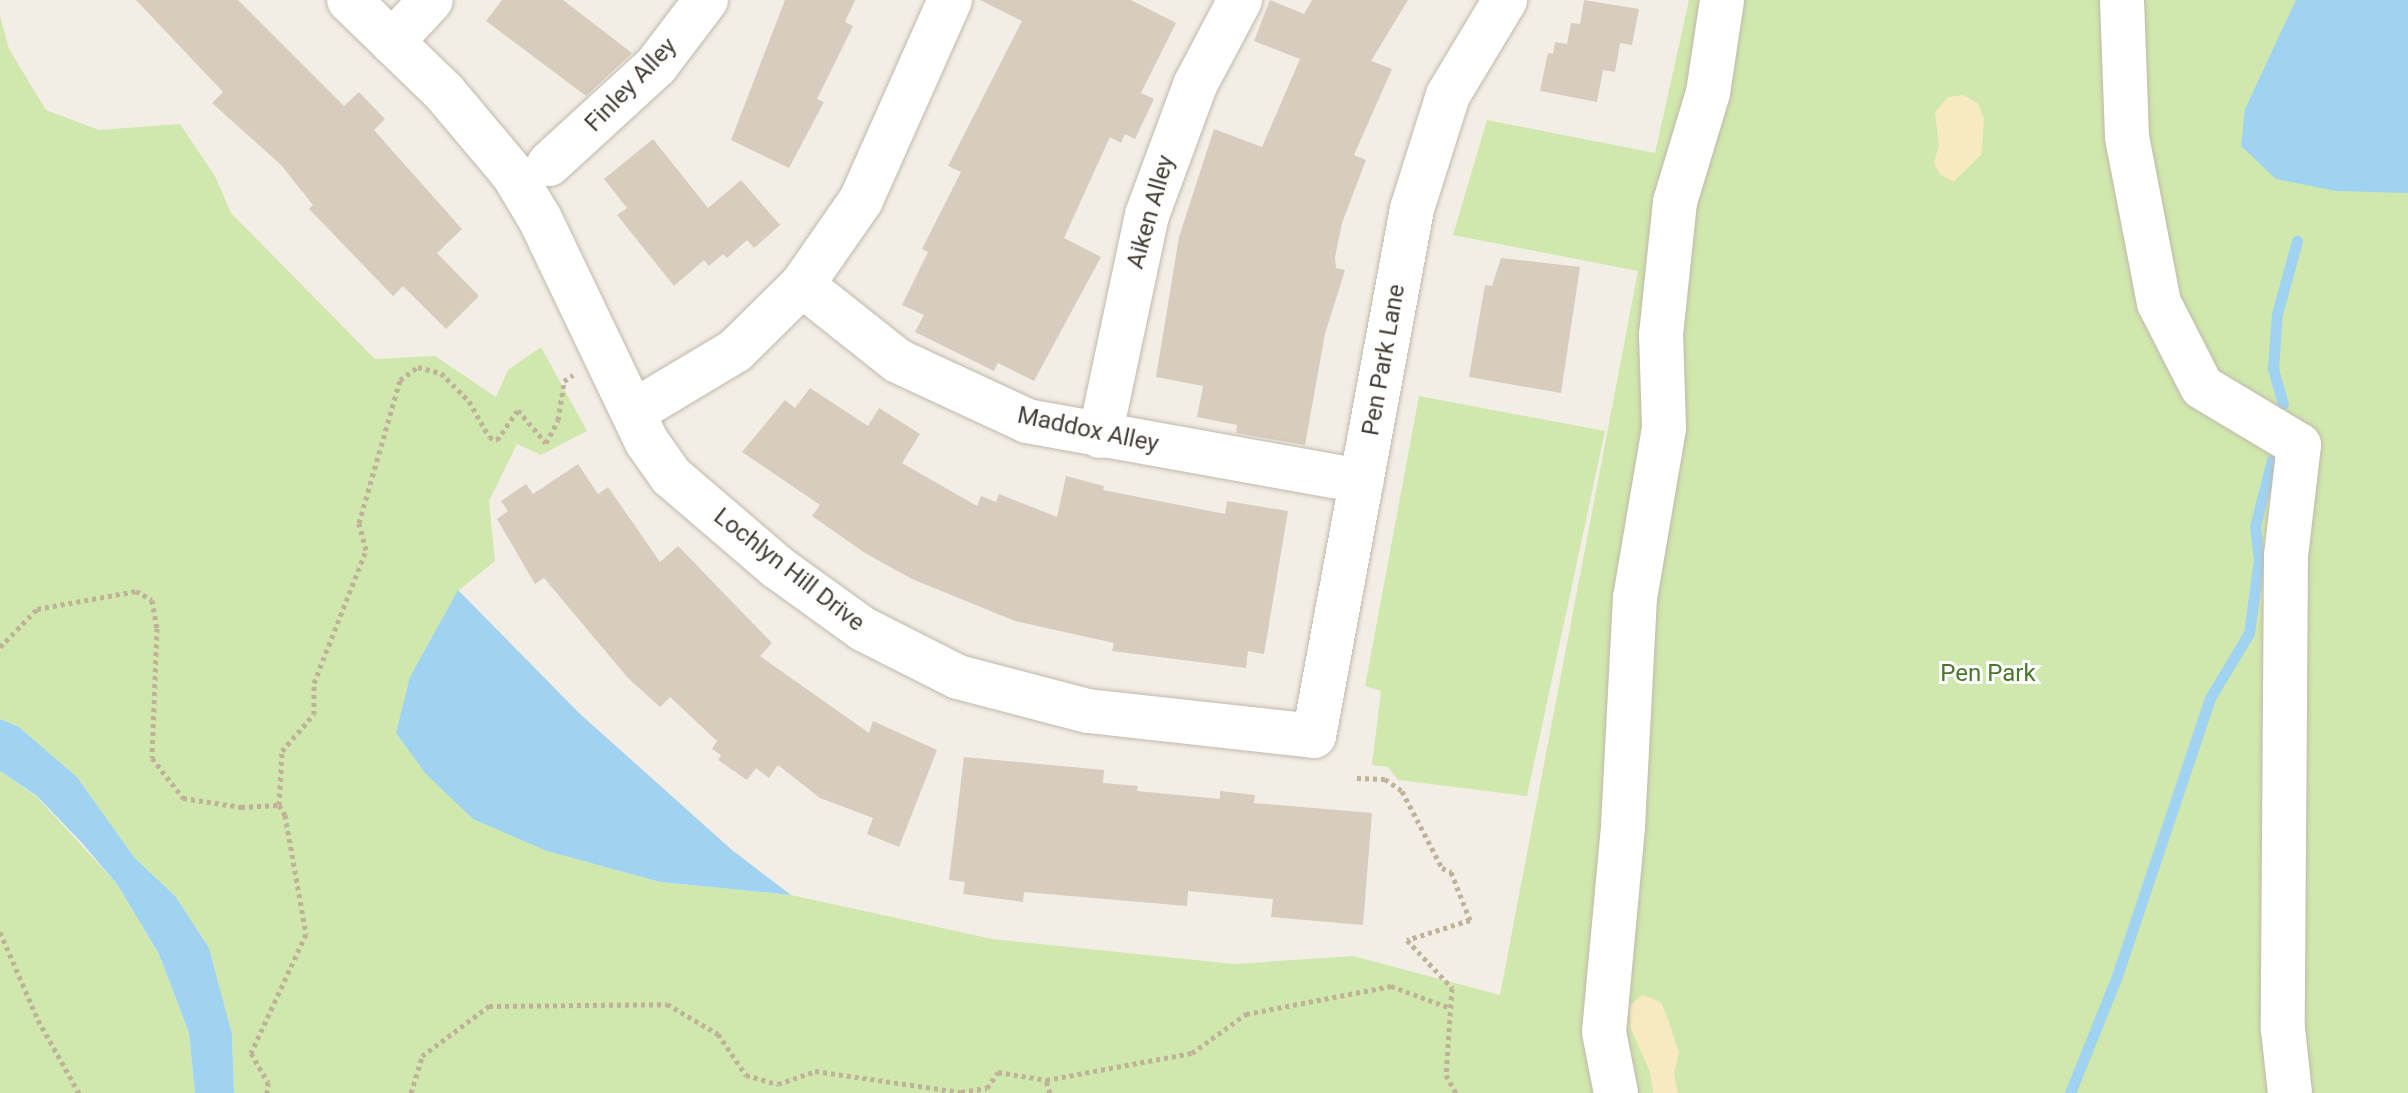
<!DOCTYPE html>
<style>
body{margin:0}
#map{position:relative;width:2408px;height:1093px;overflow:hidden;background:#f3eee5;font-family:Roboto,sans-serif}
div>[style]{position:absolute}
.green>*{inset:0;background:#d0e8ad}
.sand>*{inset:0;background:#f8eac0}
.water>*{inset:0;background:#a0d3f1}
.stream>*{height:11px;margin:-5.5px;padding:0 5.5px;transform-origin:5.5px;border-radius:5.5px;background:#a0d3f1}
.building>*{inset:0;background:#d7ccbd}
.path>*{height:5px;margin-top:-2.5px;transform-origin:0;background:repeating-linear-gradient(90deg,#c0b199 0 4px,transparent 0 8px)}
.roads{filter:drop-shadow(0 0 2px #c1b8ab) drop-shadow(0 0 2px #c1b8ab)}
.minor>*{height:44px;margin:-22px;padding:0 22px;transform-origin:22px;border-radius:22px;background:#fff}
span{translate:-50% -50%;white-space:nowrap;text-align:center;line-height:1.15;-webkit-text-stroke:6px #fff;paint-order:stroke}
.street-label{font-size:24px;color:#453e35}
.park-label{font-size:24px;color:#497728}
</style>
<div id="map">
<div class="green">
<i style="clip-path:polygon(1689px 0,2408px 0,2408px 1093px,234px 1093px,232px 1034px,209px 948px,176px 897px,134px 857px,77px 777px,19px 727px,0 719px,0 16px,9px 49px,46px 110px,99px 130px,180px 124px,215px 176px,231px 213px,375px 359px,435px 356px,496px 397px,508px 370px,541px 347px,587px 431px,541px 455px,517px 444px,489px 501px,495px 561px,458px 591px,547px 851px,660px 882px,791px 895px,992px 939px,1234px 964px,1353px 956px,1500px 995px,1638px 271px,1453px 235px,1487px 120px,1655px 153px)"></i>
<i style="clip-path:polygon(1419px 396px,1605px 431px,1527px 796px,1398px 780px,1388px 767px,1372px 765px,1381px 691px,1365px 686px)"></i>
<i style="clip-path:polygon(0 771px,37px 797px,117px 884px,159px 954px,189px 1033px,195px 1093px,0 1093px)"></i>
</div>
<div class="sand">
<i style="clip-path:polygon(1963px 95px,1978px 103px,1984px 119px,1983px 136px,1981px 155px,1954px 181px,1940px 175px,1934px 162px,1939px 146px,1935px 112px,1948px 97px)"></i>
<i style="clip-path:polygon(1642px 995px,1661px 1002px,1669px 1022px,1679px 1053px,1674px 1074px,1678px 1093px,1653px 1093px,1650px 1072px,1631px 1029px,1630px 1006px)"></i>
</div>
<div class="water">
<i style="clip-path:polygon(2296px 0,2408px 0,2408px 193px,2336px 191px,2276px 179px,2241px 146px,2245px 109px)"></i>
<i style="clip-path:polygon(458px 590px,579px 713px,732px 850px,791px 895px,660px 882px,547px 851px,473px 819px,426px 774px,396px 733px,410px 677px)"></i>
<i style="clip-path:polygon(0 719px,19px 727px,77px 777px,134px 857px,176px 897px,209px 948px,232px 1034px,234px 1093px,195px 1093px,189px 1033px,159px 954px,117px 884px,82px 843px,37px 796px,0 771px)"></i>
</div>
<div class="stream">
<i style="left:2283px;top:404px;width:37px;rotate:-106deg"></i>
<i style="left:2273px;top:368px;width:54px;rotate:-85.8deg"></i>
<i style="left:2277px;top:314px;width:76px;rotate:-74.7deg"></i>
<i style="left:2070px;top:1093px;width:126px;rotate:-68.1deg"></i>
<i style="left:2117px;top:976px;width:293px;rotate:-71.5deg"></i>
<i style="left:2210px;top:698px;width:76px;rotate:-59deg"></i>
<i style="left:2249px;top:633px;width:75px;rotate:-82.3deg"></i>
<i style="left:2259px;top:559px;width:33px;rotate:-97deg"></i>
<i style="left:2255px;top:526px;width:68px;rotate:-75.6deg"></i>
</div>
<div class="building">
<i style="clip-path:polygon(136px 0,238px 0,344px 106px,359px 92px,385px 119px,374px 130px,462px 229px,437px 253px,479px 296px,446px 329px,403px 286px,393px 296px,309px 209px,313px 205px,281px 165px,212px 103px,223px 92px)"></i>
<i style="clip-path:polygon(502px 0,563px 0,632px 53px,586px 96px,486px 21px)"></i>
<i style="clip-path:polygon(785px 0,855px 0,845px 22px,853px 26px,817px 99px,824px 102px,789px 168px,731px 140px)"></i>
<i style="clip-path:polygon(980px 0,1131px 0,1176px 23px,1141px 93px,1154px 99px,1135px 139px,1125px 134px,1121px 143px,1110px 137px,1064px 238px,1101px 257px,1034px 381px,998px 363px,994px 371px,915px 332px,924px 315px,902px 305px,928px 252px,922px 249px,961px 172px,948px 166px,1022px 21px)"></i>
<i style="clip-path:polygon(1270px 0,1304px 14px,1312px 0,1408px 0,1371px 61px,1392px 69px,1354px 155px,1366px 160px,1342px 223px,1335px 257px,1336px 268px,1345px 270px,1325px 334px,1305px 445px,1236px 433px,1237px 425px,1197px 417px,1203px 386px,1156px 377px,1179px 237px,1214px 129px,1262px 147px,1300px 59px,1254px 41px)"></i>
<i style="clip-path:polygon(1584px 0,1639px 9px,1632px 45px,1620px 43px,1615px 72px,1603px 70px,1597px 102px,1540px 91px,1548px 53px,1553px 54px,1555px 42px,1567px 44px,1571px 23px,1580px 24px)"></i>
<i style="clip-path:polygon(653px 139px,708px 208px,741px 180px,780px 225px,754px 248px,747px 240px,727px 258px,723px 254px,709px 266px,704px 260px,674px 286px,617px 215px,627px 208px,604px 179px)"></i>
<i style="clip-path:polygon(1501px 258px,1580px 267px,1561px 393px,1469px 377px,1485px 285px,1492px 286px)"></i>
<i style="clip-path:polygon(810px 388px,868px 426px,879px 408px,920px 434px,902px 463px,977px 506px,981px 496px,996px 502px,999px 494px,1057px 517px,1066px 476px,1104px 486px,1103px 490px,1225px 514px,1227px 501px,1288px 511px,1264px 654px,1248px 651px,1246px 668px,1112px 651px,1114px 643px,1015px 621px,912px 579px,865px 553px,812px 516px,820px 505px,742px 452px,785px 400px,795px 408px)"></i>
<i style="clip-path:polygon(578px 464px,598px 494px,608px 487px,660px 562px,678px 546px,772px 643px,760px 656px,869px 733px,873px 721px,937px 750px,899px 847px,867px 834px,873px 818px,820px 798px,778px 765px,769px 778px,756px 768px,747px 780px,718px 760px,721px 755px,712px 749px,717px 741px,670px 697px,660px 707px,628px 678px,544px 578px,535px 584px,497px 519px,508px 511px,501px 501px,526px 484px,533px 494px)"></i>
<i style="clip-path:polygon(964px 757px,1104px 770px,1103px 783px,1138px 786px,1137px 791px,1220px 799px,1220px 791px,1255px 795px,1254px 803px,1372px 813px,1363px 925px,1271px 917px,1273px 899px,1188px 891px,1187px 906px,1024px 892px,1023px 902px,963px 894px,965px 882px,949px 880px)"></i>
</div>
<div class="path">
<i style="left:0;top:647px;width:53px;rotate:-45.8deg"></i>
<i style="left:37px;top:609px;width:101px;rotate:-10.3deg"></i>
<i style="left:136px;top:591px;width:18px;rotate:29deg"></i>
<i style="left:152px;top:600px;width:28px;rotate:80deg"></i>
<i style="left:157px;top:628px;width:130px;rotate:92.2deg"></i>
<i style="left:152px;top:758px;width:51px;rotate:52.2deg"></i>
<i style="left:183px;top:798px;width:59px;rotate:8.8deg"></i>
<i style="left:241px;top:807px;width:38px;rotate:-3deg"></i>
<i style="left:279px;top:805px;width:12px;rotate:59deg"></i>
<i style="left:285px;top:815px;width:121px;rotate:80deg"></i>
<i style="left:306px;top:934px;width:131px;rotate:114.8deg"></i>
<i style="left:251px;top:1053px;width:34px;rotate:60deg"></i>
<i style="left:268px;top:1082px;width:11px;rotate:95deg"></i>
<i style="left:1357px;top:778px;width:28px;rotate:2deg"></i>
<i style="left:1385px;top:779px;width:21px;rotate:35deg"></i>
<i style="left:1402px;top:791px;width:87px;rotate:62.5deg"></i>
<i style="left:1442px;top:868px;width:10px;rotate:24deg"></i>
<i style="left:1451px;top:872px;width:52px;rotate:68.4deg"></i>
<i style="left:1470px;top:920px;width:66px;rotate:162.4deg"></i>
<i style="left:1407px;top:940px;width:66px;rotate:46.8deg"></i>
<i style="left:1452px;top:988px;width:87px;rotate:93.9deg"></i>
<i style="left:1446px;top:1075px;width:21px;rotate:61deg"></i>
<i style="left:279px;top:805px;width:54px;rotate:-86.8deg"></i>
<i style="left:282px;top:751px;width:49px;rotate:-49.1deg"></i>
<i style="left:314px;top:714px;width:31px;rotate:-90deg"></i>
<i style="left:314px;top:683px;width:143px;rotate:-68.6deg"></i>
<i style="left:366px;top:550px;width:28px;rotate:-105deg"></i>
<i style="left:359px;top:523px;width:149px;rotate:-74deg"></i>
<i style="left:400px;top:380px;width:22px;rotate:-36deg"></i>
<i style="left:418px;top:367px;width:24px;rotate:15deg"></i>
<i style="left:441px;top:373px;width:40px;rotate:45deg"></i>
<i style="left:469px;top:401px;width:41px;rotate:60.9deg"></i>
<i style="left:489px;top:437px;width:9px;rotate:21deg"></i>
<i style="left:497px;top:440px;width:37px;rotate:-55deg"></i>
<i style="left:518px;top:410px;width:43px;rotate:49.7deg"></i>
<i style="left:546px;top:443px;width:26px;rotate:-62deg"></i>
<i style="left:558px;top:420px;width:39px;rotate:-81deg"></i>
<i style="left:564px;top:381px;width:11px;rotate:-34deg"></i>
<i style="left:0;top:932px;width:96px;rotate:66.6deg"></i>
<i style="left:38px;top:1020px;width:84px;rotate:60.7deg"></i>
<i style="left:411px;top:1093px;width:39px;rotate:-73deg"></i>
<i style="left:422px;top:1056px;width:84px;rotate:-36.7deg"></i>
<i style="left:489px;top:1006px;width:178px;rotate:-0.6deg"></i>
<i style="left:667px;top:1004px;width:59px;rotate:30.5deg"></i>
<i style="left:718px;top:1034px;width:50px;rotate:55.7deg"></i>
<i style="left:746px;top:1075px;width:33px;rotate:16deg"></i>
<i style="left:778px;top:1084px;width:39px;rotate:-19deg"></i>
<i style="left:815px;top:1071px;width:148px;rotate:8.2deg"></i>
<i style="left:961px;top:1092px;width:26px;rotate:-9deg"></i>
<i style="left:987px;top:1088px;width:19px;rotate:-55deg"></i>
<i style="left:998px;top:1072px;width:49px;rotate:9.5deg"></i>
<i style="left:1050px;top:1093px;width:14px;rotate:-107deg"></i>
<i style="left:1046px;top:1080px;width:148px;rotate:-10.5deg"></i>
<i style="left:1192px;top:1053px;width:67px;rotate:-35.8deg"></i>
<i style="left:1246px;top:1014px;width:148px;rotate:-10.9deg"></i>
<i style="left:1391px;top:986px;width:63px;rotate:20.4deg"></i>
</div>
<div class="roads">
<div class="minor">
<i style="left:349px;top:0;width:132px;rotate:44.1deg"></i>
<i style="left:444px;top:92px;width:107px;rotate:49.9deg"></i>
<i style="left:513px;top:174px;width:52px;rotate:59deg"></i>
<i style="left:540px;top:219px;width:247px;rotate:64.4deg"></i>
<i style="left:647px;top:442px;width:42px;rotate:54.8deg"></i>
<i style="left:671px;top:476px;width:140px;rotate:40.6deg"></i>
<i style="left:777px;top:567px;width:106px;rotate:35.8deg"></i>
<i style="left:863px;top:629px;width:106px;rotate:26.8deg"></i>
<i style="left:958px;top:677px;width:134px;rotate:14.7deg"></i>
<i style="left:1088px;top:711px;width:227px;rotate:6.3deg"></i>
<i style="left:1314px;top:736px;width:536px;rotate:-79.47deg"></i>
<i style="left:1412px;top:209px;width:120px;rotate:-72.5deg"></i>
<i style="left:1448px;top:95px;width:111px;rotate:-59deg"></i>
<i style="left:2122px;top:0;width:137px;rotate:87.9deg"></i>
<i style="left:2127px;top:137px;width:169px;rotate:79.1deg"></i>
<i style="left:2159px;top:303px;width:94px;rotate:62.9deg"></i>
<i style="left:2202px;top:387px;width:113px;rotate:30.9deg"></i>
<i style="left:2299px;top:445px;width:111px;rotate:96.7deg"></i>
<i style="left:2286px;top:555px;width:474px;rotate:90.4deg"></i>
<i style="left:2283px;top:1029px;width:64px;rotate:83.8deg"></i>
<i style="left:392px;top:42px;width:57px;rotate:-47.1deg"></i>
<i style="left:549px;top:164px;width:145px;rotate:-42.5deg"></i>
<i style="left:656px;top:66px;width:83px;rotate:-52.9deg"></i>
<i style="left:802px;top:285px;width:122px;rotate:38.4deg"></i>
<i style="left:898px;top:361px;width:142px;rotate:24.9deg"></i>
<i style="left:1027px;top:421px;width:340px;rotate:10.2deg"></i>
<i style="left:633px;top:412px;width:119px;rotate:-30.9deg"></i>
<i style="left:735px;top:351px;width:94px;rotate:-44.6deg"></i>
<i style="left:802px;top:285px;width:103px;rotate:-55.2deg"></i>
<i style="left:861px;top:200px;width:219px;rotate:-66deg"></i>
<i style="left:1100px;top:436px;width:226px;rotate:-78deg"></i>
<i style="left:1147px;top:215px;width:139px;rotate:-69.7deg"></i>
<i style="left:1195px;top:85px;width:96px;rotate:-62.1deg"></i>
<i style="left:1616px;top:1093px;width:62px;rotate:-101.1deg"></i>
<i style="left:1604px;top:1032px;width:207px;rotate:-84.7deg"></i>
<i style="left:1623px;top:826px;width:228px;rotate:-87deg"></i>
<i style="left:1635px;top:598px;width:172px;rotate:-80.3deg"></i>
<i style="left:1664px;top:428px;width:93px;rotate:-91.8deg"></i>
<i style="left:1661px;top:335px;width:134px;rotate:-84deg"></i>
<i style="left:1675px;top:202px;width:114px;rotate:-73.2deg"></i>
<i style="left:1708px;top:93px;width:94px;rotate:-81.4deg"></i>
</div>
</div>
<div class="street-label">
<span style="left:631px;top:85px;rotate:-46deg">Finley Alley</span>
<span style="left:1151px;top:212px;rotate:-74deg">Aiken Alley</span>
<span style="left:1384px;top:360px;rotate:-80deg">Pen Park Lane</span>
<span style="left:1088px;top:430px;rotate:12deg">Maddox Alley</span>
<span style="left:789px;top:570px;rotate:38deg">Lochlyn Hill Drive</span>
</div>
<div class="park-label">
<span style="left:1988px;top:674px">Pen Park</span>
</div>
</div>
